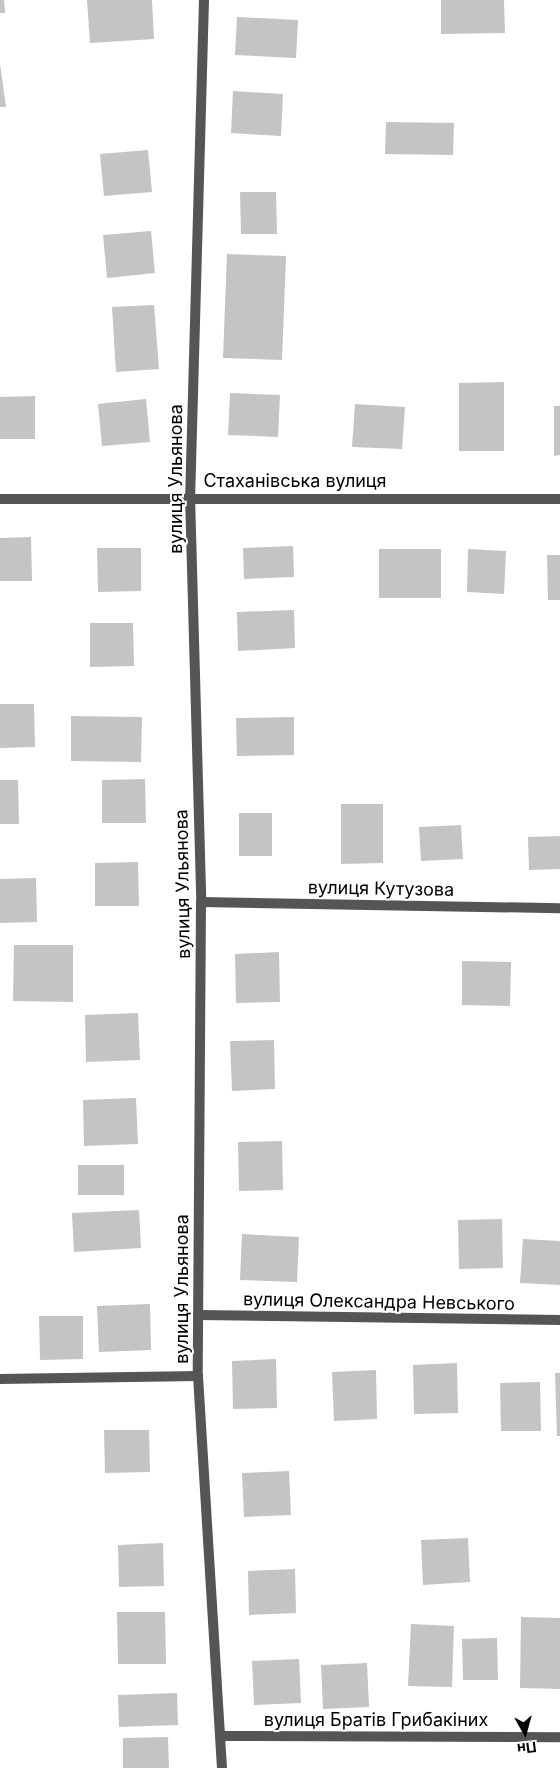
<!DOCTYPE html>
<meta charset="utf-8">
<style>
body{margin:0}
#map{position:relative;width:560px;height:1768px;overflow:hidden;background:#fff;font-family:Inter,sans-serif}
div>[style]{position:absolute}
.building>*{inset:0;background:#c4c4c4}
.minor>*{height:10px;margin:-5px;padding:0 5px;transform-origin:5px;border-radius:5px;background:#555}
span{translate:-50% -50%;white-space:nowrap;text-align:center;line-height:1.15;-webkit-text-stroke:4px #fff;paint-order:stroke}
.street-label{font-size:18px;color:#000}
.north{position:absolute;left:500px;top:1708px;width:50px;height:50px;-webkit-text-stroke:4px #fff;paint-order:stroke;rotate:173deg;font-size:14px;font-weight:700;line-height:20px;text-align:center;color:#000}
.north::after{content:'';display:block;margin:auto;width:18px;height:22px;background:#000;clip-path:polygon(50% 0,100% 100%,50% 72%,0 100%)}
</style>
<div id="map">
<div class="building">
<i style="clip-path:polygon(0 0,4px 0,5px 13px,0 13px)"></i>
<i style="clip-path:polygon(87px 0,152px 0,154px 39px,90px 43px)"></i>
<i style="clip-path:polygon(441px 0,504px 0,505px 33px,441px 34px)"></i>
<i style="clip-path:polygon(237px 17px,298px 20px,296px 58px,235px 55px)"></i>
<i style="clip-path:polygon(0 64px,6px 107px,0 107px)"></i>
<i style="clip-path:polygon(233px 91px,283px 94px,281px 136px,231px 133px)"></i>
<i style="clip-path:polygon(386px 122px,454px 123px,453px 155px,385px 154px)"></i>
<i style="clip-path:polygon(148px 150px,152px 192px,104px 196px,100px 154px)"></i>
<i style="clip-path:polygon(240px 192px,276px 192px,277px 234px,241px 234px)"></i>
<i style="clip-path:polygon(151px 231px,155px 273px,107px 278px,103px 235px)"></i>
<i style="clip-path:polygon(227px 254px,286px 256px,282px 360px,223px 358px)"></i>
<i style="clip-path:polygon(154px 305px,159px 369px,116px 372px,112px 307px)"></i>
<i style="clip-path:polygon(504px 382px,504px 451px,459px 451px,459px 383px)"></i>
<i style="clip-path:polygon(230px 393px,280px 395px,278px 437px,228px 435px)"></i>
<i style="clip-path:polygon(35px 396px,35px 439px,0 439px,0 397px)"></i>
<i style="clip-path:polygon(146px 399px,150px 442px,102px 446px,98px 404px)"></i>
<i style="clip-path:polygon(355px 404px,405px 407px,402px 449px,352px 447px)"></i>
<i style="clip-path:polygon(554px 406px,560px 406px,560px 455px,554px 456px)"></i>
<i style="clip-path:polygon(31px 537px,32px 581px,0 581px,0 538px)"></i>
<i style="clip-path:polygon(293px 546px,294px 577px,244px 579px,243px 548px)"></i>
<i style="clip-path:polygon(97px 548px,141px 548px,141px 591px,98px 592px)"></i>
<i style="clip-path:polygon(379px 549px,441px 549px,441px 598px,379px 598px)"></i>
<i style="clip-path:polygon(468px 549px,506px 551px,504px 594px,467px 592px)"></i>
<i style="clip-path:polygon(547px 555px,560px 555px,560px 600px,548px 600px)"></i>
<i style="clip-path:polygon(294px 610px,295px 648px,238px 651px,237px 612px)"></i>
<i style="clip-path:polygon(90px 623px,133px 623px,134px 666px,90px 667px)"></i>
<i style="clip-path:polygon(0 704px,34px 704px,35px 747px,0 748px)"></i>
<i style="clip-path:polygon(71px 716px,142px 717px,141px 762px,71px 761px)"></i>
<i style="clip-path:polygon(294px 717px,294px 755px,237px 756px,236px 718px)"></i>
<i style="clip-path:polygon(145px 779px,146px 823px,102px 823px,102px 780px)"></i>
<i style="clip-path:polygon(0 780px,18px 780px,19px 824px,0 824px)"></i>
<i style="clip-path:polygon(341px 804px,383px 804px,383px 863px,341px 864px)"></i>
<i style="clip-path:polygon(239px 813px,272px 813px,272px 856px,239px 856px)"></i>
<i style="clip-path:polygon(461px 825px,463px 859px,421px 861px,419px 827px)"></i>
<i style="clip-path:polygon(560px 836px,560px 869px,529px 870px,528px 837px)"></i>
<i style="clip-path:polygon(138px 862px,139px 906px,95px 906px,95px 863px)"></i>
<i style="clip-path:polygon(36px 878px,37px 922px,0 923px,0 879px)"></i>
<i style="clip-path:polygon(14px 945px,73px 945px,73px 1002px,13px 1001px)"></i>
<i style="clip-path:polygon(279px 952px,280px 1002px,236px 1003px,235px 954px)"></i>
<i style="clip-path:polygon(462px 961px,511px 962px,510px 1006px,462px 1005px)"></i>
<i style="clip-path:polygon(138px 1013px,140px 1060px,86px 1062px,85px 1015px)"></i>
<i style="clip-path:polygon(274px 1040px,275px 1089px,232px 1091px,230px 1041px)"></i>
<i style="clip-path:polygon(136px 1098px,138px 1144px,84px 1146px,83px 1100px)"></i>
<i style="clip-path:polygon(282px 1141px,283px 1190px,239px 1191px,238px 1142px)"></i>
<i style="clip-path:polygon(78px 1165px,124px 1165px,124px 1195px,78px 1195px)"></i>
<i style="clip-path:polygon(139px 1210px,141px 1248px,74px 1252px,72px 1213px)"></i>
<i style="clip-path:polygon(502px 1219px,503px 1268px,459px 1269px,458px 1220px)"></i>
<i style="clip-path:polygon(242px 1234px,299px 1237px,297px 1282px,240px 1280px)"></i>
<i style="clip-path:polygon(523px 1239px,560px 1241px,560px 1285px,520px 1283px)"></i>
<i style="clip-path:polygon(150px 1304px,151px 1350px,99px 1352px,97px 1306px)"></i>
<i style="clip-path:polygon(39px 1316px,83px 1316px,83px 1359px,40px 1360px)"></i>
<i style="clip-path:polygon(276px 1359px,277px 1408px,233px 1409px,232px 1361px)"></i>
<i style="clip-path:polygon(457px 1363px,458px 1413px,414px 1414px,413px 1365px)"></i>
<i style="clip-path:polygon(376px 1370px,377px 1419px,334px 1421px,332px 1372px)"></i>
<i style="clip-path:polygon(555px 1373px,560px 1373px,560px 1436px,557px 1436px)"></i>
<i style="clip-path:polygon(540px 1382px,541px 1431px,501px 1431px,500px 1383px)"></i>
<i style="clip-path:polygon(104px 1430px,149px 1430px,150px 1472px,105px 1473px)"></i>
<i style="clip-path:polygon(289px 1471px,291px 1515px,244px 1517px,242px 1473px)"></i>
<i style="clip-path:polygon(468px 1538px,470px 1582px,423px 1585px,421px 1540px)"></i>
<i style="clip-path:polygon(163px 1543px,164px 1586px,119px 1587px,118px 1545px)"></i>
<i style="clip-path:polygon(295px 1569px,296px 1613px,249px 1615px,248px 1571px)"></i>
<i style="clip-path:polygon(117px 1612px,165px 1612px,166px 1664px,118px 1664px)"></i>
<i style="clip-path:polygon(521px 1617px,560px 1618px,560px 1689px,520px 1688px)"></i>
<i style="clip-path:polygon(411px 1624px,454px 1626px,452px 1687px,408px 1686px)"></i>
<i style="clip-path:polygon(497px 1638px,498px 1680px,463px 1680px,462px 1639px)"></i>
<i style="clip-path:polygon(299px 1659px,301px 1703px,254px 1705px,252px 1661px)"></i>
<i style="clip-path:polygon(367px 1663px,369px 1707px,323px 1709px,321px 1665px)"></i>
<i style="clip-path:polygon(177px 1693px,178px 1725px,119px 1727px,118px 1695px)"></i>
<i style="clip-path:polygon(168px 1737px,169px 1768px,123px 1768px,123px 1738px)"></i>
</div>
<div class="minor">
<i style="left:204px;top:0;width:496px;rotate:91.6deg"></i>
<i style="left:190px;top:496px;width:406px;rotate:88.4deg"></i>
<i style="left:201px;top:902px;width:474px;rotate:90.4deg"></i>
<i style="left:198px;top:1376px;width:393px;rotate:86.5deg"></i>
<i style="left:0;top:499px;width:560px"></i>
<i style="left:201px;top:902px;width:359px;rotate:1deg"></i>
<i style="left:198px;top:1315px;width:362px;rotate:0.8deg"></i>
<i style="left:0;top:1379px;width:198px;rotate:-0.9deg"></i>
<i style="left:221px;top:1736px;width:339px;rotate:0.2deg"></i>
</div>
<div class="street-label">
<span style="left:176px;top:479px;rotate:-90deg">вулиця Ульянова</span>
<span style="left:295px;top:481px">Стаханівська вулиця</span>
<span style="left:183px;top:884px;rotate:-91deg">вулиця Ульянова</span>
<span style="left:381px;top:889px;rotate:1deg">вулиця Кутузова</span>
<span style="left:182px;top:1289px;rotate:-90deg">вулиця Ульянова</span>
<span style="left:379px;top:1302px;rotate:1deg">вулиця Олександра Невського</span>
<span style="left:376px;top:1720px">вулиця Братів Грибакіних</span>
</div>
<div class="north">Пн</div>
</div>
